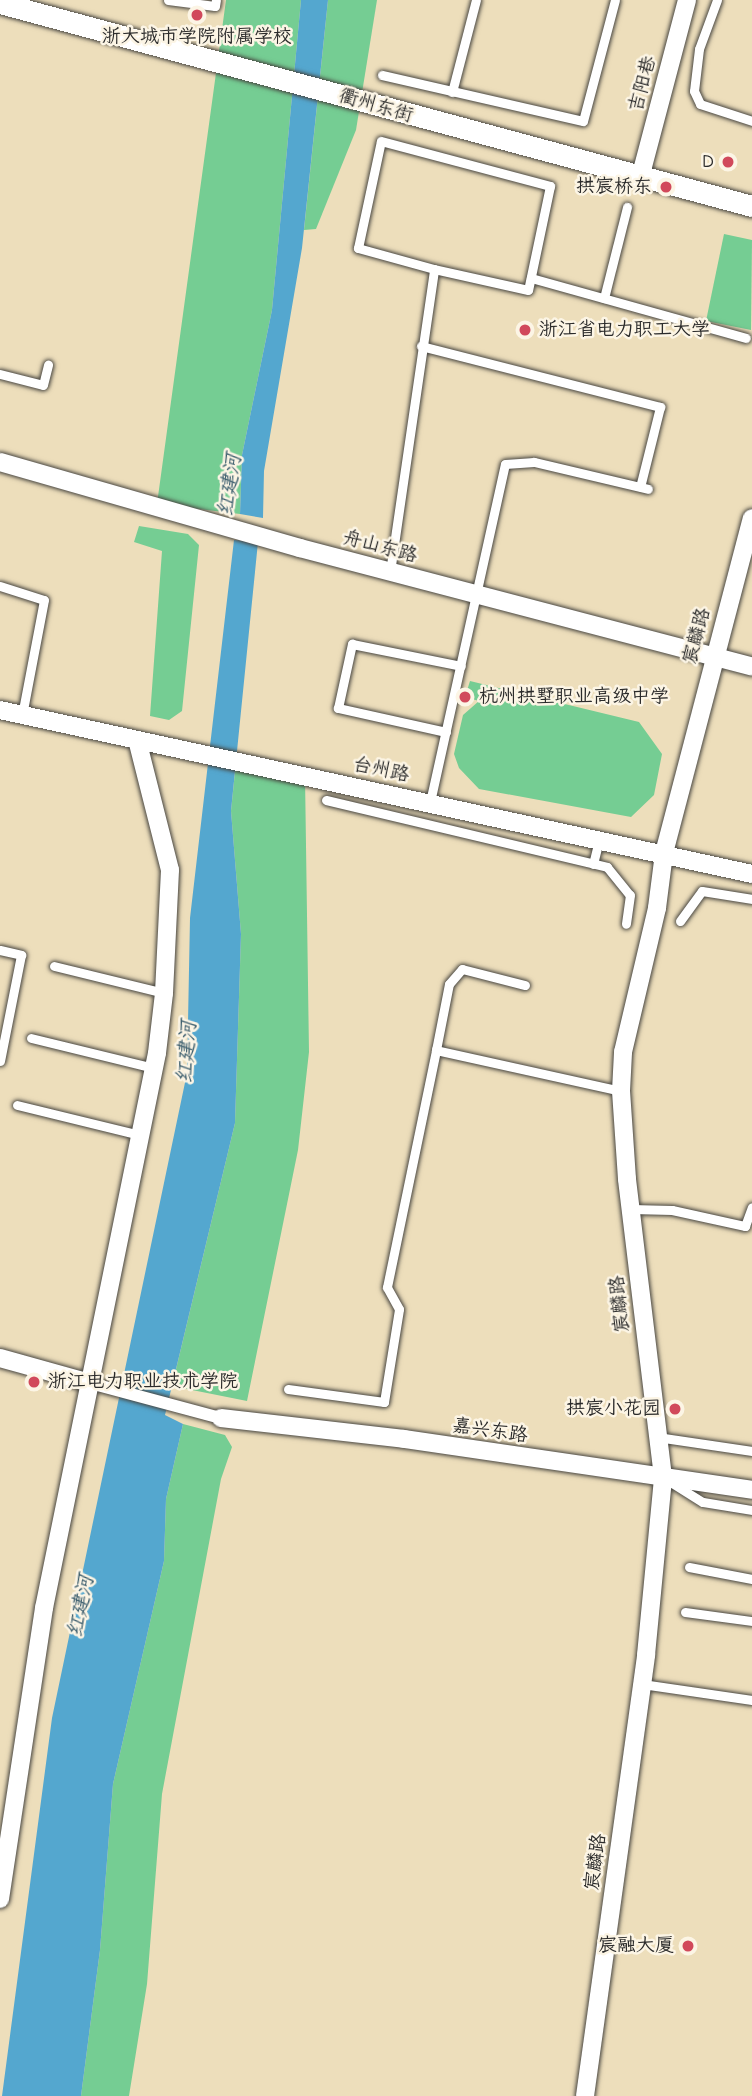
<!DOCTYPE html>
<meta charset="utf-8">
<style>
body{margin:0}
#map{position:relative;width:752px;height:2096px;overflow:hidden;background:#eddebb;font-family:"Comic Neue","LXGW WenKai TC",sans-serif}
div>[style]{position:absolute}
.green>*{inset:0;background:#75cd93}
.water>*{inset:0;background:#54a7cf}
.roads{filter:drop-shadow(0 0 2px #484641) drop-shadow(0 0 2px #484641)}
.service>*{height:9px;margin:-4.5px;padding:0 4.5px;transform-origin:4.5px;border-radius:4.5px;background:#fff}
.pedestrian>*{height:12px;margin:-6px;padding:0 6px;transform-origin:6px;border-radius:6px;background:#fff}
.minor>*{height:18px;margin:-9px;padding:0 9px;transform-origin:9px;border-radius:9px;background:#fff}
.tertiary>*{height:21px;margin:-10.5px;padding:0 10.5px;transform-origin:10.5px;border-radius:10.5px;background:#fff}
.dots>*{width:19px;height:19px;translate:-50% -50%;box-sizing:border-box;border:4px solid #fcf5e5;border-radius:50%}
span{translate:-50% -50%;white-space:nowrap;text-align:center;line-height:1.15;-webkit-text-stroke:5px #fcf5e5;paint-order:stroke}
.poi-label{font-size:19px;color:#2b2b2b}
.right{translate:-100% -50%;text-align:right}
.left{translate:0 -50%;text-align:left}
.street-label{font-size:19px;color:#2b2b2b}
.water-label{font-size:21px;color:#3b5d6d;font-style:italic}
</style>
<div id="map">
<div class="green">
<i style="clip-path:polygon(226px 0,301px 0,272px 310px,242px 455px,240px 514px,157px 504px)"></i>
<i style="clip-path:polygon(328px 0,377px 0,356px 130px,316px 229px,304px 230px)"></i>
<i style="clip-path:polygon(724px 234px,752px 240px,751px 330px,706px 321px)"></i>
<i style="clip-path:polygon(139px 526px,188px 534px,199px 545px,182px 711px,169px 720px,150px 716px,162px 551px,134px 542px)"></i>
<i style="clip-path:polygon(470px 681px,639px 722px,662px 754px,654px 795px,631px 817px,479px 789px,459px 768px,454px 754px,463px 715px,479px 701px,465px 697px)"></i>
<i style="clip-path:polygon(236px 762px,305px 776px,309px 1052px,298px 1150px,247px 1401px,172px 1386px,235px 1123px,241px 934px,231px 811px)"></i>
<i style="clip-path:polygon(183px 1424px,225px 1435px,232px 1447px,221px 1479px,162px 1794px,147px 1984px,129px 2096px,81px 2096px,100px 1950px,113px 1784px,164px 1561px,166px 1499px)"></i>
</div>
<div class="water">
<i style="clip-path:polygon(301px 0,328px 0,302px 248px,264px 471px,263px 518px,240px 514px,242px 455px,272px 310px)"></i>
<i style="clip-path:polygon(234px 540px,258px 542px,231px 811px,241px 934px,235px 1123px,165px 1415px,183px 1424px,166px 1499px,164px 1561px,113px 1784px,100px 1950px,81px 2096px,2px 2096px,52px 1718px,187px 1073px,190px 918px)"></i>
</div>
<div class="roads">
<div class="service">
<i style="left:168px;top:0;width:47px;rotate:7.3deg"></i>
<i style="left:215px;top:6px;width:6px;rotate:-81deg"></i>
<i style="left:717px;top:0;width:52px;rotate:110.2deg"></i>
<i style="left:699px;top:49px;width:42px;rotate:96.8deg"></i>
<i style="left:694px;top:91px;width:14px;rotate:65deg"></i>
<i style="left:700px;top:104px;width:55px;rotate:18.1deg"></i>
<i style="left:382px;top:75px;width:206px;rotate:12.9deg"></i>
<i style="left:583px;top:121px;width:125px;rotate:-75.2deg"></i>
<i style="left:452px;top:92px;width:95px;rotate:-75.4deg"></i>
<i style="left:531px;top:278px;width:223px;rotate:15.6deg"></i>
<i style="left:604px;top:298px;width:94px;rotate:-75.8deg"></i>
<i style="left:421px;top:346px;width:247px;rotate:14.3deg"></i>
<i style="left:660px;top:407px;width:82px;rotate:104deg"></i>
<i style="left:0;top:374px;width:44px;rotate:14.3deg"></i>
<i style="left:43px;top:385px;width:21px;rotate:-76deg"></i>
<i style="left:390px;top:572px;width:306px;rotate:-81.7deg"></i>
<i style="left:434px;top:269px;width:79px;rotate:-164.6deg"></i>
<i style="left:358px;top:248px;width:109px;rotate:-77.9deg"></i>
<i style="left:381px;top:141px;width:175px;rotate:14.9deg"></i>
<i style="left:550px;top:186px;width:106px;rotate:101.9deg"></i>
<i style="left:528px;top:290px;width:96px;rotate:-167.4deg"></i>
<i style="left:0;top:586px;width:46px;rotate:17.7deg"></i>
<i style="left:44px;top:600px;width:117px;rotate:100.8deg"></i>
<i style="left:446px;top:732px;width:111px;rotate:-167.5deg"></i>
<i style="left:338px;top:708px;width:66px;rotate:-77.7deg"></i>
<i style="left:352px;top:644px;width:111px;rotate:11.4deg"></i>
<i style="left:326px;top:800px;width:289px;rotate:13.4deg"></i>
<i style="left:607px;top:867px;width:36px;rotate:51deg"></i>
<i style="left:630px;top:895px;width:29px;rotate:98deg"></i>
<i style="left:430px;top:802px;width:346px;rotate:-77.5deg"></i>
<i style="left:505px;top:464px;width:29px;rotate:-4deg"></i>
<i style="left:534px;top:462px;width:117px;rotate:13.3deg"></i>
<i style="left:593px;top:864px;width:25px;rotate:-76deg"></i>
<i style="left:680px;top:921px;width:37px;rotate:-54deg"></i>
<i style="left:702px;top:891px;width:51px;rotate:9.1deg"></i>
<i style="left:0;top:950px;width:22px;rotate:13deg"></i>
<i style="left:21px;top:955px;width:108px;rotate:101.2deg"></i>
<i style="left:54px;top:966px;width:113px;rotate:13.8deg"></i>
<i style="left:31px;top:1038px;width:127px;rotate:13.7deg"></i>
<i style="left:436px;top:1050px;width:67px;rotate:-78.9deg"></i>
<i style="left:449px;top:984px;width:20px;rotate:-49deg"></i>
<i style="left:462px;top:969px;width:65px;rotate:14.3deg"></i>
<i style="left:17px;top:1105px;width:127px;rotate:13.7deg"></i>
<i style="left:631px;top:1209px;width:41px;rotate:1.4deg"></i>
<i style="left:672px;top:1210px;width:75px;rotate:12.4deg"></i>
<i style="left:745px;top:1226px;width:20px;rotate:-70deg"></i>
<i style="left:288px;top:1389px;width:97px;rotate:7.7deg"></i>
<i style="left:384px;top:1402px;width:94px;rotate:-80.8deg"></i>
<i style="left:399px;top:1309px;width:25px;rotate:-119deg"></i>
<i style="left:387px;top:1287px;width:242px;rotate:-78.3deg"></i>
<i style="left:436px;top:1050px;width:189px;rotate:12.5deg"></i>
<i style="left:657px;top:1437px;width:96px;rotate:8.4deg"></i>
<i style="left:672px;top:1483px;width:36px;rotate:32deg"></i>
<i style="left:703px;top:1502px;width:50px;rotate:9.3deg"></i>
<i style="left:689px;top:1567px;width:64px;rotate:10.8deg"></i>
<i style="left:685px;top:1612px;width:68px;rotate:7.7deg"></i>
<i style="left:642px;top:1684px;width:111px;rotate:8.3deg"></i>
</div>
<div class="pedestrian">
<i style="left:90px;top:1383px;width:136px;rotate:15deg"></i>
</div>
<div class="minor">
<i style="left:640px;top:178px;width:184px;rotate:-75.2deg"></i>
<i style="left:0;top:462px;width:312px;rotate:16deg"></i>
<i style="left:300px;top:548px;width:467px;rotate:14.7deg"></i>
<i style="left:0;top:710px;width:770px;rotate:12.3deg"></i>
<i style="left:0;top:1358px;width:93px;rotate:15.5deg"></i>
<i style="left:221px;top:1418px;width:184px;rotate:6.5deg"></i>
<i style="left:404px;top:1439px;width:352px;rotate:8.3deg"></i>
<i style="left:0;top:1899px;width:294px;rotate:-81.4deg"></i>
<i style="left:44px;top:1608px;width:566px;rotate:-78.49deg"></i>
<i style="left:157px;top:1053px;width:60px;rotate:-83.3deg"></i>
<i style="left:164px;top:993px;width:123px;rotate:-87.2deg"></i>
<i style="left:170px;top:870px;width:134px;rotate:-104.2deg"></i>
<i style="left:585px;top:2096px;width:445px;rotate:-82.1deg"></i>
<i style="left:646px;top:1655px;width:179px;rotate:-84.5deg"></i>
<i style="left:663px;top:1477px;width:300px;rotate:-96.9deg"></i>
<i style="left:627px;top:1179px;width:88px;rotate:-93.9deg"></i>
<i style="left:621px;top:1091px;width:39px;rotate:-87deg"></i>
<i style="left:623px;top:1052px;width:148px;rotate:-76.7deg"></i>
<i style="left:657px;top:908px;width:55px;rotate:-82.7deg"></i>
<i style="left:664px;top:853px;width:346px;rotate:-75.3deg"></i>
</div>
<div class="tertiary">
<i style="left:0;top:3px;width:779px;rotate:15.11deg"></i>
</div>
</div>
<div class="dots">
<i style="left:197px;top:15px;background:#d1495b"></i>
<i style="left:728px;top:162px;background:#d1495b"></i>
<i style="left:666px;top:187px;background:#d1495b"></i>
<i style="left:525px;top:330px;background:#d1495b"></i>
<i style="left:465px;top:697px;background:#d1495b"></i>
<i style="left:34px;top:1382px;background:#d1495b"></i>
<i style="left:675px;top:1409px;background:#d1495b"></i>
<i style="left:688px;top:1946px;background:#d1495b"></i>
</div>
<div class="poi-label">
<span style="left:197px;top:37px">浙大城市学院附属学校</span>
<span class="right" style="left:714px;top:162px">D</span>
<span class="right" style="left:652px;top:187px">拱宸桥东</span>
<span class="left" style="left:539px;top:330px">浙江省电力职工大学</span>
<span class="left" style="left:479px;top:697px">杭州拱墅职业高级中学</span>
<span class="left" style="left:48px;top:1382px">浙江电力职业技术学院</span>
<span class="right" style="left:661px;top:1409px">拱宸小花园</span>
<span class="right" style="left:674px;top:1946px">宸融大厦</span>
</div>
<div class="street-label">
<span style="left:643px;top:84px;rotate:-75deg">吉阳巷</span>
<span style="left:376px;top:106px;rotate:16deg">衢州东街</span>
<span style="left:380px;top:547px;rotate:15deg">舟山东路</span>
<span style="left:697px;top:636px;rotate:-75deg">宸麟路</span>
<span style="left:381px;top:770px;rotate:12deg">台州路</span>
<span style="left:620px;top:1304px;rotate:-96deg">宸麟路</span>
<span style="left:490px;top:1431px;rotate:8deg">嘉兴东路</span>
<span style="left:596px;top:1862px;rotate:-82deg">宸麟路</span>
</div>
<div class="water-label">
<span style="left:229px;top:485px;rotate:-82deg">红建河</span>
<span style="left:186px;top:1052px;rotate:-86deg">红建河</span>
<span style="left:80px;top:1606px;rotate:-79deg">红建河</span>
</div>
</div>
